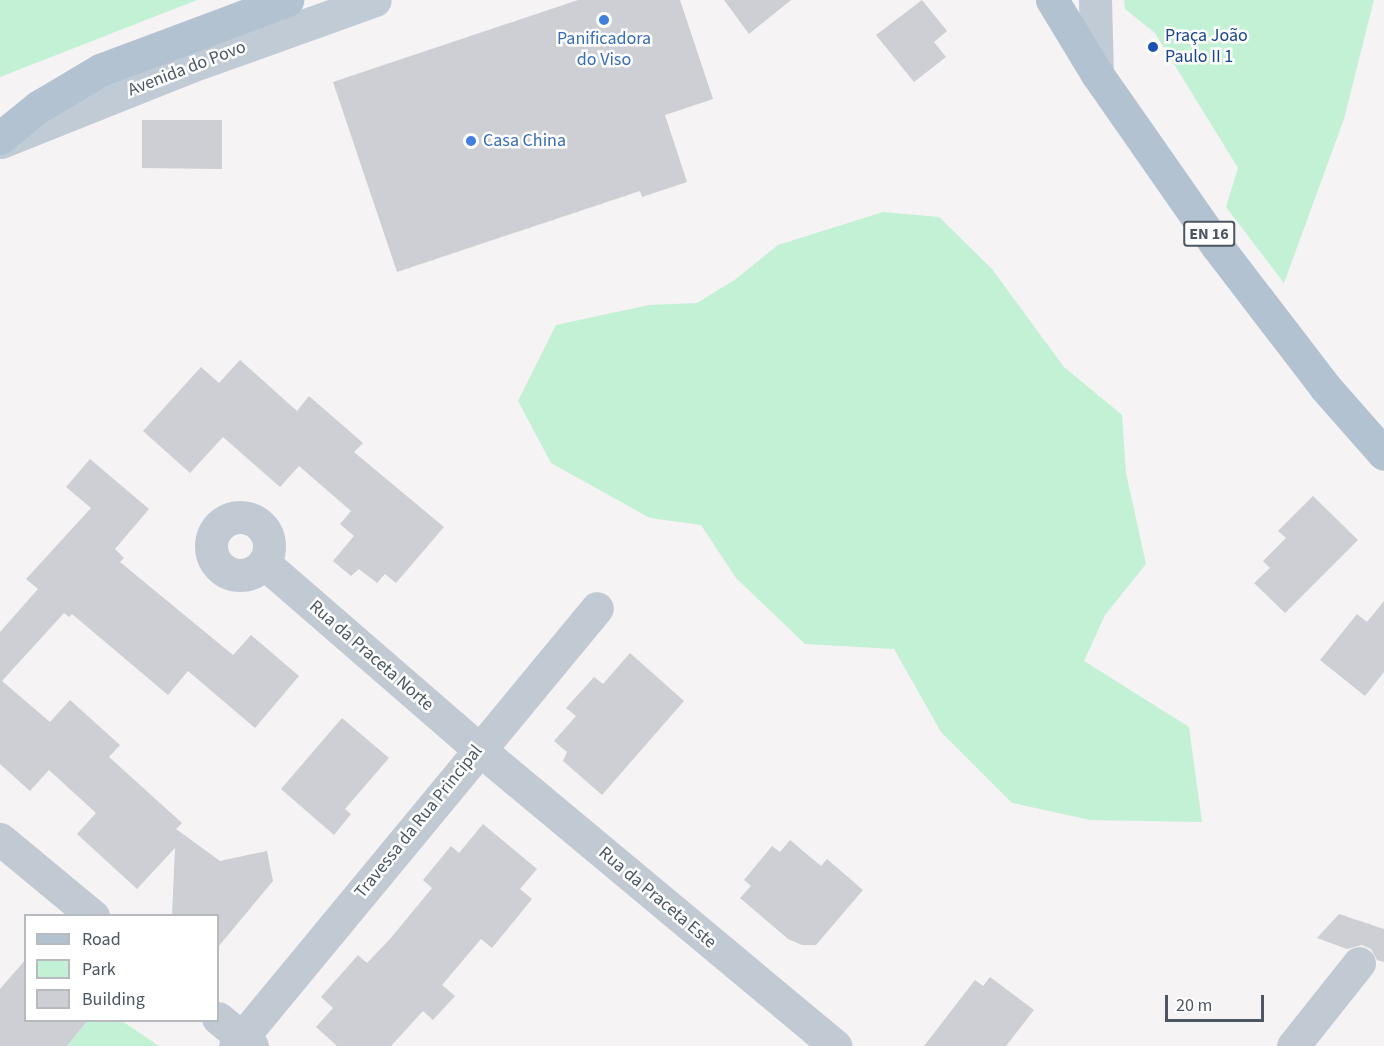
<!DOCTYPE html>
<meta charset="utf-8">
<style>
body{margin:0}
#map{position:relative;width:1384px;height:1046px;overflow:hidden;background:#f5f3f3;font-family:"Source Sans 3",sans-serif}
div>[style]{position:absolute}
.green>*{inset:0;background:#c3f1d5}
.building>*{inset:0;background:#cdcfd5}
.street>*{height:33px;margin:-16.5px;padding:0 16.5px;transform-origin:16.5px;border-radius:16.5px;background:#c1cad2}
.street>.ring{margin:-16.5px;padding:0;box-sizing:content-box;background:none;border:33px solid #c1cad2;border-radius:50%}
.secondary>*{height:33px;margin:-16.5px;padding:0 16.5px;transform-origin:16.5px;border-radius:16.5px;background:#c1cbd6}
.primary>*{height:33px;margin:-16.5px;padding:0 16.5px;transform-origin:16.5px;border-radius:16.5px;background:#b3c2d1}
.dots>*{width:16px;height:16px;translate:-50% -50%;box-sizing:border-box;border:3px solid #fff;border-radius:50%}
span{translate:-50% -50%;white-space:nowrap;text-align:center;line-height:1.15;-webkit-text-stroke:5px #fff;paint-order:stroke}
.shield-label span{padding:2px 4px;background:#fff;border:2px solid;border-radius:4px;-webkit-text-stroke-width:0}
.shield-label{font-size:16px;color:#4a5661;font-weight:700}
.transit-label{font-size:18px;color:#164399}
.left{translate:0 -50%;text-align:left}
.shop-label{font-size:18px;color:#366cbe}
.street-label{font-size:18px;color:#4a5661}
.legend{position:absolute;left:24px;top:914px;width:195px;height:108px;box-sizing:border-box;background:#fff;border:2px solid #b7bbc0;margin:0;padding:8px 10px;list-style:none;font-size:18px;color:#4a5661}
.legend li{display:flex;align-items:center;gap:12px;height:30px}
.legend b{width:30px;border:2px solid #b7bbc0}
.scale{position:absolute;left:1165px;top:995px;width:99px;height:27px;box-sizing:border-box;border:3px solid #4a5661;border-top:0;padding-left:8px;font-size:18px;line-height:21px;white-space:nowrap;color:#4a5661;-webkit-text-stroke:4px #fff;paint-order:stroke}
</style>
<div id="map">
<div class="green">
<i style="clip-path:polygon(0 0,197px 0,0 77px)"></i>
<i style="clip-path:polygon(1124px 0,1374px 0,1344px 119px,1284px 283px,1226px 207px,1238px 168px,1155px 33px,1125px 9px)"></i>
<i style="clip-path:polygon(883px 212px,939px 217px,992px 269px,1064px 367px,1122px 415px,1126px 473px,1146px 564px,1105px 615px,1084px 661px,1189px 727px,1202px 822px,1090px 820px,1012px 803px,941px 732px,894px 649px,805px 644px,736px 578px,701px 525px,650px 518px,551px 463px,518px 401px,556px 325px,649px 305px,697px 303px,736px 279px,778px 245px)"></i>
<i style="clip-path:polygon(88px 1020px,122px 1021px,159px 1046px,67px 1046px)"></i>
</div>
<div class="building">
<i style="clip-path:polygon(578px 0,680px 0,713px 99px,665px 115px,687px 182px,642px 197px,640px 191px,397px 272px,333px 82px)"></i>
<i style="clip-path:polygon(724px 0,791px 0,749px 34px)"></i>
<i style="clip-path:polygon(922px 0,947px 31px,934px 42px,946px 57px,914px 82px,876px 35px)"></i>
<i style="clip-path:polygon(142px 120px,222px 120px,222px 169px,142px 168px)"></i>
<i style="clip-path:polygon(240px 360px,297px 411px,309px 396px,363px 443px,354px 452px,444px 527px,396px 583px,385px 574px,377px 583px,359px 569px,351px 576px,333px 561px,354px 536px,340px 524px,351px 511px,299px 466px,280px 487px,223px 437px,190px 473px,143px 431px,201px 367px,219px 383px)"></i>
<i style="clip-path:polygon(90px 459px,149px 509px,115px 549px,124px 558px,120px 562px,233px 655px,251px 635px,299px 676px,255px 728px,188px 671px,168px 695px,72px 614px,69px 617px,64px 613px,2px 681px,50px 722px,70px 700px,120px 745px,109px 757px,182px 823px,176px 829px,220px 861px,267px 851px,273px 881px,218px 947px,218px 915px,172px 915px,175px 848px,137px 889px,77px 834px,96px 813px,49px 770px,30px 791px,0 764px,0 632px,38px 589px,26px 579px,91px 508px,66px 487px)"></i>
<i style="clip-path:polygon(1313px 496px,1358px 540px,1285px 613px,1254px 583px,1270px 568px,1263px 561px,1286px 538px,1278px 531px)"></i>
<i style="clip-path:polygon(1384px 601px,1384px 672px,1365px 696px,1320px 660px,1357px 614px,1367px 622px)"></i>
<i style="clip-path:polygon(630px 653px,684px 701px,602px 795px,563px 761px,567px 752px,554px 741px,576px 716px,566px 708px,594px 677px,603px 684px)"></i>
<i style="clip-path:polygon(342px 718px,389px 758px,345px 809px,351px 814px,334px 835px,281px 789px)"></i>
<i style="clip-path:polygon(483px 824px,537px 869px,520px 889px,532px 899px,492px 948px,481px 939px,442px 985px,455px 996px,433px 1020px,423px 1011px,391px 1046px,337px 1046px,316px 1027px,333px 1008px,321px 997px,358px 955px,367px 963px,390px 939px,432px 888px,423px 880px,451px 846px,459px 853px)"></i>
<i style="clip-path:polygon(790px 840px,821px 866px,827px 859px,863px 890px,816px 945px,802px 945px,788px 939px,740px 898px,751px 886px,744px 880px,772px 846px,780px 852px)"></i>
<i style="clip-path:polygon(1339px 914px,1384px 929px,1384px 962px,1377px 960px,1371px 949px,1362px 945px,1347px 949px,1317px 938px)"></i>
<i style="clip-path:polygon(26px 959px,26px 1020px,88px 1020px,67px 1046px,0 1046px,0 989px)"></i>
<i style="clip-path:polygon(990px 977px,1034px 1010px,1006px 1046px,924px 1046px,975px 980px,983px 986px)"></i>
</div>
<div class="street">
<i class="ring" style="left:211px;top:517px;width:25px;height:25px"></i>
<i style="left:264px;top:563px;width:284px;rotate:40.9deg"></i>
<i style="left:479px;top:749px;width:464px;rotate:39.8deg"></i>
<i style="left:0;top:839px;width:121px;rotate:39.6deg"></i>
<i style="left:218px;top:1018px;width:44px;rotate:39.5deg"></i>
<i style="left:235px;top:1046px;width:568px;rotate:-50.43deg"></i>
<i style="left:1293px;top:1046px;width:106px;rotate:-51.5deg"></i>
</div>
<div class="secondary">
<i style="left:1095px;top:0;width:74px;rotate:88.5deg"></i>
<i style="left:1px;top:142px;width:205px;rotate:-21.8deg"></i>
<i style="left:191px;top:66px;width:195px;rotate:-19.7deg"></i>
</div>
<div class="primary">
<i style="left:1052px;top:0;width:87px;rotate:58.7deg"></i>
<i style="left:1097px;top:74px;width:210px;rotate:55.1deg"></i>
<i style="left:1217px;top:246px;width:178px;rotate:52.5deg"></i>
<i style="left:1325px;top:387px;width:89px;rotate:48.6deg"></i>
<i style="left:0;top:138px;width:49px;rotate:-39.2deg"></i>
<i style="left:38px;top:107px;width:72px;rotate:-30.8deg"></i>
<i style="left:100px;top:70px;width:200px;rotate:-20.5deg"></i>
</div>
<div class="dots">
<i style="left:604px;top:20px;background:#3f7fe0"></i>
<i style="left:1153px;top:47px;background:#1a4fb4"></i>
<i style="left:471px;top:141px;background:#3f7fe0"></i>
</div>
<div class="shield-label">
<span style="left:1209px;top:234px">EN 16</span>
</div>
<div class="transit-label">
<span class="left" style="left:1165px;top:47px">Praça João<br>Paulo II 1</span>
</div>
<div class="shop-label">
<span style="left:604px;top:50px">Panificadora<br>do Viso</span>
<span class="left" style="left:483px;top:141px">Casa China</span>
</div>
<div class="street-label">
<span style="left:187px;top:69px;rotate:-21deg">Avenida do Povo</span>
<span style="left:371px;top:656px;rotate:41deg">Rua da Praceta Norte</span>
<span style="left:419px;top:822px;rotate:-51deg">Travessa da Rua Principal</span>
<span style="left:657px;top:898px;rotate:40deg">Rua da Praceta Este</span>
</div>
<ul class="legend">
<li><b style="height:8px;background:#b3c2d1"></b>Road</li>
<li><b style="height:16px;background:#c3f1d5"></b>Park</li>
<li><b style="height:16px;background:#cdcfd5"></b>Building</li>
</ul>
<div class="scale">20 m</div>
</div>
